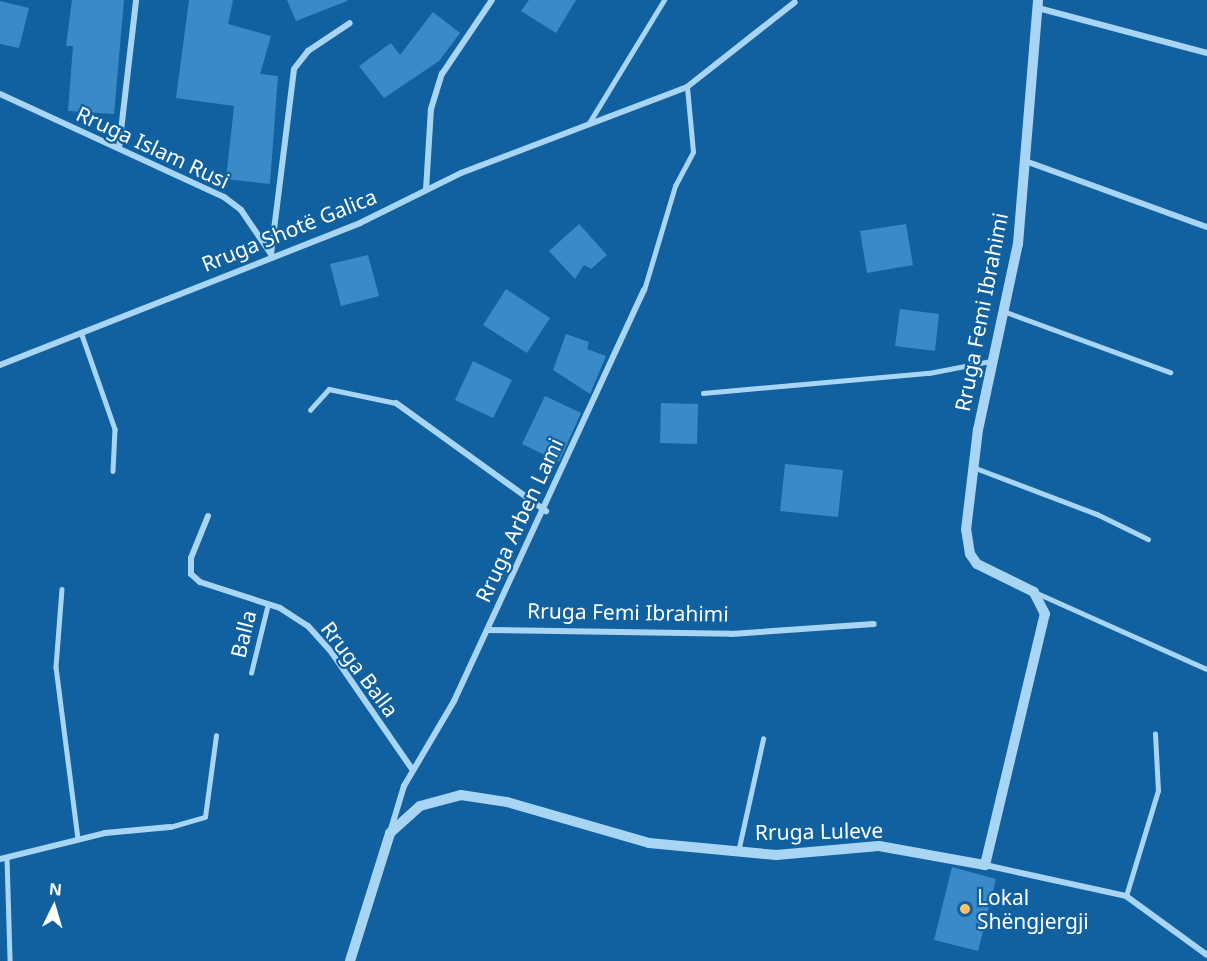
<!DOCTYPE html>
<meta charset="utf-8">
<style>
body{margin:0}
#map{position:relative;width:1207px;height:961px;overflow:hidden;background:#1161a0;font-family:"Noto Sans",sans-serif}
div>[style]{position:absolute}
.building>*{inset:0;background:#3a8ac7}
.service>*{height:4.5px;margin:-2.25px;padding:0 2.25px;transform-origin:2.25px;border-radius:2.25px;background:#a9d5f5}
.minor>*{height:6px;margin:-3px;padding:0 3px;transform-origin:3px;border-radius:3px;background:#a9d5f5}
.tertiary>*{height:10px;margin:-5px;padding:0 5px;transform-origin:5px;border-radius:5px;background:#a9d5f5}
.dots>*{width:16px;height:16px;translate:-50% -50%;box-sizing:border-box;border:3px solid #1161a0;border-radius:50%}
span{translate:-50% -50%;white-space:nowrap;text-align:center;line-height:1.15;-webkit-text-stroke:4.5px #1161a0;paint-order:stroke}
.street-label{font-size:21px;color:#fff}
.poi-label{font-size:21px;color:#fff}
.left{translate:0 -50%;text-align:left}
.north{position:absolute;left:24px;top:877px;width:60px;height:60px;-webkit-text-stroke:4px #1161a0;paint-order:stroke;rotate:5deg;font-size:16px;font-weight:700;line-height:24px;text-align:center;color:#fff}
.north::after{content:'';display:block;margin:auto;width:21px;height:27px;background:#fff;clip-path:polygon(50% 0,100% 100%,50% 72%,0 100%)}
</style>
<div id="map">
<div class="building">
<i style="clip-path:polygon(72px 0,124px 0,114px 114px,68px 111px,73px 46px,66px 46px)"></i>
<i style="clip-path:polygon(189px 0,233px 0,228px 24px,271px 36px,260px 74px,278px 76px,270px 184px,226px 179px,234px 106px,176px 98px)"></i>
<i style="clip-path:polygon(287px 0,347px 0,347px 1px,296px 21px)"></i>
<i style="clip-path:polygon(529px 0,576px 0,556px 33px,521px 11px)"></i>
<i style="clip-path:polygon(0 1px,29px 8px,19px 48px,0 44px)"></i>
<i style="clip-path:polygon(433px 12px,460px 33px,439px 61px,384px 98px,359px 66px,391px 43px,400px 55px)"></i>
<i style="clip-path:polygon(579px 224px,607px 255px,591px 269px,584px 265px,575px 279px,549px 251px)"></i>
<i style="clip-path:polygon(906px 224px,913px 265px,867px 273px,860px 231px)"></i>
<i style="clip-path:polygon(368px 255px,379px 296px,341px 306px,330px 264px)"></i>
<i style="clip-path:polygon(506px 289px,550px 318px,527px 353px,483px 325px)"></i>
<i style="clip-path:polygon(900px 309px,939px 314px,935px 351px,895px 346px)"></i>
<i style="clip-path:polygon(566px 334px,589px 342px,587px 349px,606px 356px,590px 394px,553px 370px)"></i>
<i style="clip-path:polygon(473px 361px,512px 380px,493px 418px,455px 400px)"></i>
<i style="clip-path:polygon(545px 396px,581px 413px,559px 462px,522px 444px)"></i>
<i style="clip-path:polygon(661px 403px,698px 404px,697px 444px,660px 443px)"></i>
<i style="clip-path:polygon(785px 464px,843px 470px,838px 517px,780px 511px)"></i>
<i style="clip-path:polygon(952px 867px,996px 879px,978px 951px,934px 940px)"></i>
</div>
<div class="service">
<i style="left:589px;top:123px;width:144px;rotate:-58.6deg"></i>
<i style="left:644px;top:290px;width:109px;rotate:-73.4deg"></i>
<i style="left:675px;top:186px;width:38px;rotate:-62deg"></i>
<i style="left:693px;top:152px;width:65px;rotate:-95.3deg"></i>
<i style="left:1006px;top:312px;width:175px;rotate:20.1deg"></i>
<i style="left:81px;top:332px;width:103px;rotate:70.7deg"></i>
<i style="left:115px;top:429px;width:42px;rotate:92.7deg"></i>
<i style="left:703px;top:393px;width:227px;rotate:-5.1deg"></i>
<i style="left:929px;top:373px;width:63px;rotate:-11deg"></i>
<i style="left:310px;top:410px;width:28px;rotate:-48deg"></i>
<i style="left:329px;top:389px;width:68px;rotate:11.8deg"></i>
<i style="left:973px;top:467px;width:133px;rotate:20.8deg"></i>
<i style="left:1097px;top:514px;width:57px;rotate:26.1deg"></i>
<i style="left:62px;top:589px;width:78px;rotate:94.4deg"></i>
<i style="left:56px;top:667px;width:173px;rotate:82.7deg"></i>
<i style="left:1037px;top:593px;width:186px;rotate:24.1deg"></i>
<i style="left:251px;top:673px;width:71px;rotate:-76.2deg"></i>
<i style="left:170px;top:827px;width:36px;rotate:-16deg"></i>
<i style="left:205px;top:817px;width:82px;rotate:-82.3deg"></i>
<i style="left:738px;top:852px;width:116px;rotate:-77.5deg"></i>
<i style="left:7px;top:857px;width:104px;rotate:88.3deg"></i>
<i style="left:1126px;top:896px;width:110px;rotate:-73.1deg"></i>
<i style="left:1158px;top:791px;width:57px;rotate:-93deg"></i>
</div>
<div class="minor">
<i style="left:1038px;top:8px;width:175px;rotate:14.9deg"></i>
<i style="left:0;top:94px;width:247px;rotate:24.7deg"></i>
<i style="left:224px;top:197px;width:21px;rotate:37deg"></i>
<i style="left:241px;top:210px;width:53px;rotate:55.7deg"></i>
<i style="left:119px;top:148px;width:149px;rotate:-83.4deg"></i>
<i style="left:1028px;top:162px;width:190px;rotate:20deg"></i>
<i style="left:426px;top:190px;width:81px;rotate:-86.5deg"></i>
<i style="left:431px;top:109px;width:37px;rotate:-73deg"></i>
<i style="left:442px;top:74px;width:89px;rotate:-56deg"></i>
<i style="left:271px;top:254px;width:186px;rotate:-82.9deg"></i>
<i style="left:294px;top:69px;width:23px;rotate:-52deg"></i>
<i style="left:308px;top:51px;width:50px;rotate:-33.7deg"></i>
<i style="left:0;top:365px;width:387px;rotate:-21.5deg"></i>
<i style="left:360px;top:223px;width:113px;rotate:-26.3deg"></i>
<i style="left:461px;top:173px;width:242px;rotate:-20.8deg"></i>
<i style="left:687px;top:87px;width:137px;rotate:-38.2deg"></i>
<i style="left:396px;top:403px;width:185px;rotate:35.8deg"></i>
<i style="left:208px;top:516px;width:45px;rotate:112deg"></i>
<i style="left:191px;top:558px;width:16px;rotate:90deg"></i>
<i style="left:191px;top:574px;width:12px;rotate:42deg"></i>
<i style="left:200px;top:582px;width:84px;rotate:18deg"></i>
<i style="left:280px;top:608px;width:33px;rotate:33deg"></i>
<i style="left:308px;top:626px;width:36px;rotate:48deg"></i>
<i style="left:332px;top:653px;width:141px;rotate:55.4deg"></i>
<i style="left:488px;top:630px;width:243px;rotate:0.9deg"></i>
<i style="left:731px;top:634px;width:143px;rotate:-4deg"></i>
<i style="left:391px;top:829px;width:45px;rotate:-73.2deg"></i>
<i style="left:404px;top:786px;width:99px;rotate:-59.5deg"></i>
<i style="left:454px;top:701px;width:453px;rotate:-65.2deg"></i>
<i style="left:0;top:859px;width:108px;rotate:-13.9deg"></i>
<i style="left:105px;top:833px;width:65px;rotate:-5.3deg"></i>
<i style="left:985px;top:865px;width:144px;rotate:12.4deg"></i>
<i style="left:1126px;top:896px;width:100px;rotate:36.1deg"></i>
</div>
<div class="tertiary">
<i style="left:350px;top:961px;width:134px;rotate:-72.6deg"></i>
<i style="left:390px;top:833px;width:40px;rotate:-42deg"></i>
<i style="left:420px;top:806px;width:42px;rotate:-15deg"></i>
<i style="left:461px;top:795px;width:47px;rotate:8.7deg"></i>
<i style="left:507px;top:802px;width:148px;rotate:16.1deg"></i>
<i style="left:649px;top:843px;width:128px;rotate:5.4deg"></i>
<i style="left:776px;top:855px;width:103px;rotate:-5deg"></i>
<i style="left:879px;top:846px;width:108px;rotate:10.2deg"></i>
<i style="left:985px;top:865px;width:258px;rotate:-76.6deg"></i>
<i style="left:1045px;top:614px;width:25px;rotate:-117deg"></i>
<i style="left:1034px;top:592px;width:64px;rotate:-153.8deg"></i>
<i style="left:977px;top:564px;width:12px;rotate:-125deg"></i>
<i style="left:970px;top:554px;width:24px;rotate:-99deg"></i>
<i style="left:966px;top:530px;width:101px;rotate:-83.2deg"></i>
<i style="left:978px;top:430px;width:190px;rotate:-77.9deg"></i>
<i style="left:1018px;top:244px;width:245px;rotate:-85.3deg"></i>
</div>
<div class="dots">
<i style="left:965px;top:909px;background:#ffc36d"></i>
</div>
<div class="street-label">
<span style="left:153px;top:147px;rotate:25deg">Rruga Islam Rusi</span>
<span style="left:289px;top:230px;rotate:-22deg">Rruga Shotë Galica</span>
<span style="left:981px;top:312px;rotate:-79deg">Rruga Femi Ibrahimi</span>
<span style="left:519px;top:520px;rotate:-65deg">Rruga Arben Lami</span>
<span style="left:628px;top:612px;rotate:1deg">Rruga Femi Ibrahimi</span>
<span style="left:243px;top:634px;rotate:-76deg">Balla</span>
<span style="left:360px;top:669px;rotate:53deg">Rruga Balla</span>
<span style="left:819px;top:831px;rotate:-1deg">Rruga Luleve</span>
</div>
<div class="poi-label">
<span class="left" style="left:977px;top:909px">Lokal<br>Shëngjergji</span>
</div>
<div class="north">N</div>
</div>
